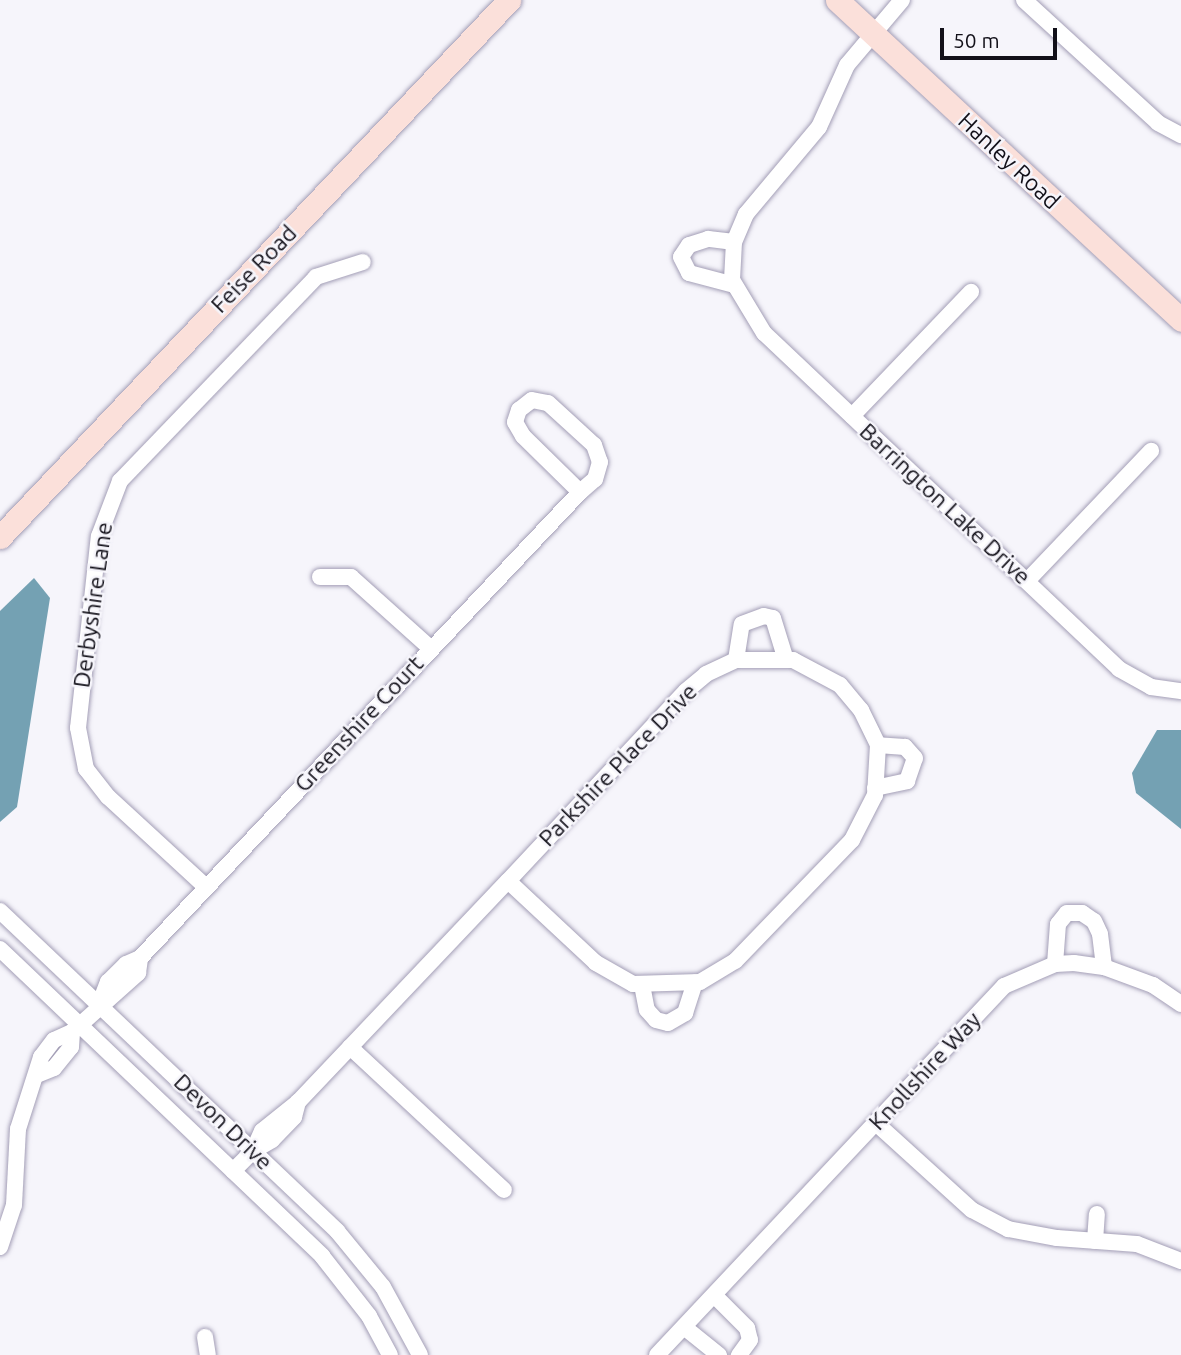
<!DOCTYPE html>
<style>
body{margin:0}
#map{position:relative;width:1181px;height:1355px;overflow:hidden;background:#f6f5fb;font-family:Ubuntu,sans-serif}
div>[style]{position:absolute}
.water>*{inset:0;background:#74a1b3}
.roads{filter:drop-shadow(0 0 2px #a39eb6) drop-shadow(0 0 2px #a39eb6)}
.street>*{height:16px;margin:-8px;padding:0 8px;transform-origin:8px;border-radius:8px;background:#fff}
.secondary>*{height:23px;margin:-11.5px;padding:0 11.5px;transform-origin:11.5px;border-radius:11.5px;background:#fbe0da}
span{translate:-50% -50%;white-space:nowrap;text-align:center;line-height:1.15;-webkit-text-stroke:5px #f6f5fb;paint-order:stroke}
.street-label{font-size:23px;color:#121019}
.scale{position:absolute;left:940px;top:28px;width:117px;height:32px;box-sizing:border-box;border:4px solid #121019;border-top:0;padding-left:9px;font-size:21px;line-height:24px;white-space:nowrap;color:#121019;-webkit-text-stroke:5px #f6f5fb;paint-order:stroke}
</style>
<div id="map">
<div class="water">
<i style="clip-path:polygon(34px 578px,50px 598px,17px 807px,0 822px,0 611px)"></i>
<i style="clip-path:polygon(1157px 730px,1181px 730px,1181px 829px,1136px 793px,1132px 773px)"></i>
</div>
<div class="roads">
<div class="street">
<i style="left:902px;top:0;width:85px;rotate:130.2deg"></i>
<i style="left:847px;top:65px;width:68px;rotate:114.3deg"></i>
<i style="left:819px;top:127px;width:114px;rotate:130deg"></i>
<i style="left:746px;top:214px;width:30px;rotate:113deg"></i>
<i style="left:734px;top:242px;width:38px;rotate:93deg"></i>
<i style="left:732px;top:280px;width:62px;rotate:58.9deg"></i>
<i style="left:764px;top:333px;width:489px;rotate:43.4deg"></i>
<i style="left:1119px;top:669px;width:37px;rotate:29deg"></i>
<i style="left:1151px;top:687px;width:30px;rotate:8deg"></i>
<i style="left:1024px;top:0;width:182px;rotate:42.5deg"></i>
<i style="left:1158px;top:123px;width:26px;rotate:28deg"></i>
<i style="left:734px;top:242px;width:26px;rotate:-173deg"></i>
<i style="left:708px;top:239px;width:20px;rotate:162deg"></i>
<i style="left:689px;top:245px;width:14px;rotate:124deg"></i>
<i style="left:681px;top:257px;width:18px;rotate:63deg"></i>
<i style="left:689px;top:273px;width:47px;rotate:14.9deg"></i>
<i style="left:852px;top:416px;width:172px;rotate:-46.2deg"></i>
<i style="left:320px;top:577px;width:31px"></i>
<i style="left:351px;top:577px;width:106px;rotate:41.9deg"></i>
<i style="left:1027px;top:581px;width:180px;rotate:-46.4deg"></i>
<i style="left:736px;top:660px;width:57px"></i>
<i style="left:793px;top:660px;width:53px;rotate:28deg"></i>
<i style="left:840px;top:685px;width:33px;rotate:50deg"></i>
<i style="left:861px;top:710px;width:39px;rotate:64deg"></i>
<i style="left:878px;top:745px;width:50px;rotate:93.4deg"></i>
<i style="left:875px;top:795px;width:51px;rotate:117.1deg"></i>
<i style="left:852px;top:840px;width:168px;rotate:134deg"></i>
<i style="left:735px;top:961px;width:41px;rotate:149deg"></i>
<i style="left:700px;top:982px;width:67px;rotate:178.3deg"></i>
<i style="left:633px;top:984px;width:43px;rotate:-150.4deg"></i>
<i style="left:596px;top:963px;width:120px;rotate:-137deg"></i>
<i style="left:508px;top:881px;width:260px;rotate:-46.9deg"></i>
<i style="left:686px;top:691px;width:26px;rotate:-40deg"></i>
<i style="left:706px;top:674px;width:33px;rotate:-25deg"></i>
<i style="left:736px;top:660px;width:36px;rotate:-81deg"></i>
<i style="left:742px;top:624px;width:23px;rotate:-20deg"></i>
<i style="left:764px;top:616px;width:9px;rotate:13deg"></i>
<i style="left:773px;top:618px;width:44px;rotate:72.8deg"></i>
<i style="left:875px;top:788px;width:33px;rotate:-12deg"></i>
<i style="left:907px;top:781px;width:24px;rotate:-71deg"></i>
<i style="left:915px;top:758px;width:15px;rotate:-132deg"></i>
<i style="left:905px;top:747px;width:27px;rotate:-176deg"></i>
<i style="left:206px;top:887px;width:133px;rotate:-137.4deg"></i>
<i style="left:108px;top:797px;width:36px;rotate:-128deg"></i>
<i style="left:86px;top:769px;width:42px;rotate:-101deg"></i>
<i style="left:78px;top:728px;width:193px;rotate:-83.8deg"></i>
<i style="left:99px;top:536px;width:59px;rotate:-69.1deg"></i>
<i style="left:120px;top:481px;width:283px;rotate:-46.1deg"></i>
<i style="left:316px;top:277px;width:49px;rotate:-17.7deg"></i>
<i style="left:0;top:911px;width:465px;rotate:43.5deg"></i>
<i style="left:337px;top:1231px;width:72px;rotate:50.6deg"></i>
<i style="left:383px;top:1287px;width:77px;rotate:61.4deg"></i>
<i style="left:0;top:949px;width:445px;rotate:43.6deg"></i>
<i style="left:322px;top:1256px;width:76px;rotate:51.9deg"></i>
<i style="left:369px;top:1316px;width:44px;rotate:61.7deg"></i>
<i style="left:1055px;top:964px;width:40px;rotate:-85.7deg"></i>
<i style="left:1058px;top:924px;width:14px;rotate:-51deg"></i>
<i style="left:1067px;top:913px;width:15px"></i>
<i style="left:1082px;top:913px;width:14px;rotate:34deg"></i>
<i style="left:1094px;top:921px;width:14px;rotate:65deg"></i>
<i style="left:1100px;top:934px;width:33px;rotate:83deg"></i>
<i style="left:642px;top:985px;width:25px;rotate:79deg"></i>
<i style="left:647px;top:1010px;width:13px;rotate:48deg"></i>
<i style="left:656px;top:1020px;width:12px;rotate:14deg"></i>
<i style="left:668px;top:1023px;width:20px;rotate:-30deg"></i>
<i style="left:685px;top:1013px;width:32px;rotate:-72deg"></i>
<i style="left:99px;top:1005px;width:25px;rotate:-69deg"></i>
<i style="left:108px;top:982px;width:25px;rotate:-45deg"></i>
<i style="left:126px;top:964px;width:15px;rotate:-23deg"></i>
<i style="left:140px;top:958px;width:641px;rotate:-46.64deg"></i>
<i style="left:580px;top:492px;width:80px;rotate:-135.5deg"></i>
<i style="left:523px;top:436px;width:16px;rotate:-120deg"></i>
<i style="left:515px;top:422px;width:13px;rotate:-72deg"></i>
<i style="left:519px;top:410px;width:16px;rotate:-38deg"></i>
<i style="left:532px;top:400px;width:16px;rotate:11deg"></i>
<i style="left:548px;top:403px;width:62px;rotate:42.4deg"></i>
<i style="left:594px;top:445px;width:18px;rotate:71deg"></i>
<i style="left:600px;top:462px;width:18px;rotate:106deg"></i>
<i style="left:595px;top:479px;width:20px;rotate:139deg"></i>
<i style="left:350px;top:1047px;width:210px;rotate:42.9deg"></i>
<i style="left:39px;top:1074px;width:16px;rotate:-22deg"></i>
<i style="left:54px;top:1068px;width:27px;rotate:-51deg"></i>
<i style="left:71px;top:1047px;width:15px;rotate:-86deg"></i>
<i style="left:877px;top:1124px;width:128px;rotate:42.2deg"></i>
<i style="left:972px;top:1210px;width:41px;rotate:27.8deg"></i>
<i style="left:1008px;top:1229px;width:50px;rotate:10.4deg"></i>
<i style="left:1057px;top:1238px;width:80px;rotate:4.3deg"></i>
<i style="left:1137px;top:1244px;width:47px;rotate:21.1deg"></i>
<i style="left:253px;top:1151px;width:22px;rotate:-30deg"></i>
<i style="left:272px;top:1140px;width:32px;rotate:-46deg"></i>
<i style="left:294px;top:1117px;width:16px;rotate:-75deg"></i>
<i style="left:233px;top:1171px;width:28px;rotate:-45deg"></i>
<i style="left:253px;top:1151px;width:22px;rotate:-66deg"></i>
<i style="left:262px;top:1131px;width:46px;rotate:-38.9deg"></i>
<i style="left:298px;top:1102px;width:305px;rotate:-46.5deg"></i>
<i style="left:1095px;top:1241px;width:27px;rotate:-86deg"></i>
<i style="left:0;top:1247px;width:44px;rotate:-71.6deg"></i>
<i style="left:14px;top:1205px;width:76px;rotate:-87deg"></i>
<i style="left:18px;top:1129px;width:76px;rotate:-72.3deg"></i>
<i style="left:41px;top:1057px;width:21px;rotate:-53deg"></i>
<i style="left:54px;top:1040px;width:20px;rotate:-24deg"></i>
<i style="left:72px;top:1032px;width:89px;rotate:-41.8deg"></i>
<i style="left:138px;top:973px;width:15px;rotate:-82deg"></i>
<i style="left:714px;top:1295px;width:47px;rotate:45deg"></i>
<i style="left:747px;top:1328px;width:12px;rotate:76deg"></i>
<i style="left:750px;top:1340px;width:19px;rotate:126deg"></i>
<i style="left:684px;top:1327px;width:45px;rotate:38.7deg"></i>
<i style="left:205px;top:1337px;width:18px;rotate:81deg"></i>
<i style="left:657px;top:1355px;width:507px;rotate:-46.76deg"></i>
<i style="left:1004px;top:986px;width:56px;rotate:-23.3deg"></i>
<i style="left:1055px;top:964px;width:19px;rotate:-3deg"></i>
<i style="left:1074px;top:963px;width:30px;rotate:8deg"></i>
<i style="left:1104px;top:967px;width:52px;rotate:20.2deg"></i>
<i style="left:1153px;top:985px;width:34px;rotate:34deg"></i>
</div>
<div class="secondary">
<i style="left:837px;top:0;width:470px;rotate:42.9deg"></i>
<i style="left:0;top:537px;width:740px;rotate:-46.53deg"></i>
</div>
</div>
<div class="street-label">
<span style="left:1009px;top:161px;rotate:43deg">Hanley Road</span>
<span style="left:254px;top:269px;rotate:-46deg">Feise Road</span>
<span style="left:945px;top:504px;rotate:43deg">Barrington Lake Drive</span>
<span style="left:93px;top:605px;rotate:-82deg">Derbyshire Lane</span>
<span style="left:359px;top:724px;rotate:-47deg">Greenshire Court</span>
<span style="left:618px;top:765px;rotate:-46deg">Parkshire Place Drive</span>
<span style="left:925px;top:1071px;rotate:-47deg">Knollshire Way</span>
<span style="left:223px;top:1122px;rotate:44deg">Devon Drive</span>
</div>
<div class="scale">50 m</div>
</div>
